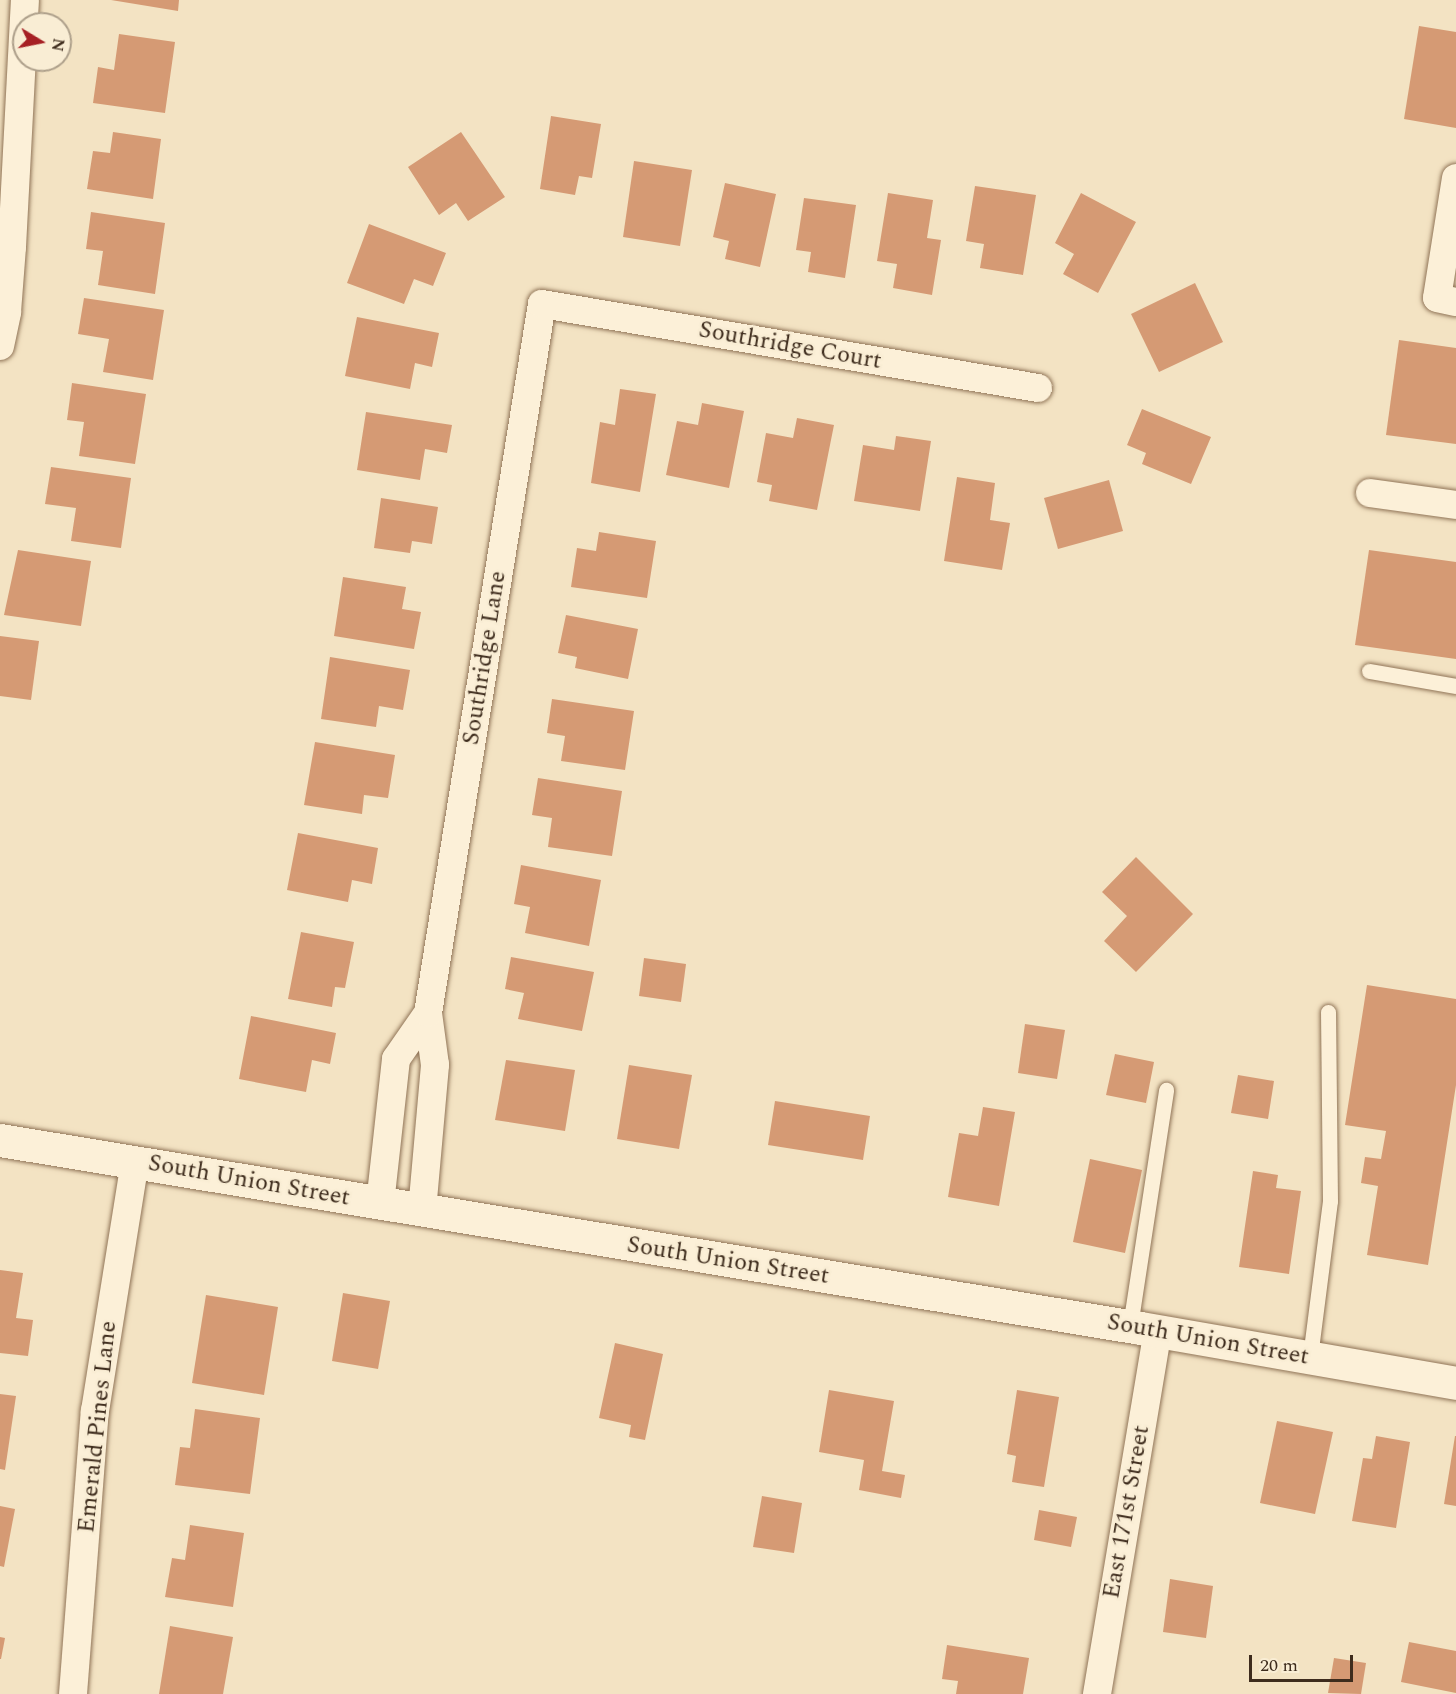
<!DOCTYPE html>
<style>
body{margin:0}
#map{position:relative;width:1456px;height:1694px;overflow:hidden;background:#f3e3c3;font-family:Spectral,serif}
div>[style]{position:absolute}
.building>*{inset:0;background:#d59a74}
.roads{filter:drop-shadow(0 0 2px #907457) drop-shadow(0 0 2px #907457)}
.lane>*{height:15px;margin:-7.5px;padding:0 7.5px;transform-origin:7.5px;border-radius:7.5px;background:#fcf0d8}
.street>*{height:28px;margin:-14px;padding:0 14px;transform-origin:14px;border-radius:14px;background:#fcf0d8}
.secondary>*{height:33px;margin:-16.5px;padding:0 16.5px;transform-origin:16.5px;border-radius:16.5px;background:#fcf0d8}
span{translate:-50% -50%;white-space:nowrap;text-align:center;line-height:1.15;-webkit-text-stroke:5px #f9edd4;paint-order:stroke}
.street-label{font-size:24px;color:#3e2c1d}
.north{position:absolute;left:12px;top:12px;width:60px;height:60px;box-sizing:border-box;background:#f9edd4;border:2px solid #aea08b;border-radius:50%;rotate:100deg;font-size:16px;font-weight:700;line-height:24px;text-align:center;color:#3e2c1d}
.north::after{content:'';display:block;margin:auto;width:21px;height:27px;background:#a62024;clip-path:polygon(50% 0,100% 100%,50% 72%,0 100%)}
.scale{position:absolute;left:1249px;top:1655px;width:104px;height:27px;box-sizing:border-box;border:3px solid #3e2c1d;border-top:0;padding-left:8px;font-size:18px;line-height:21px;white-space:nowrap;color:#3e2c1d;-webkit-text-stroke:4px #f9edd4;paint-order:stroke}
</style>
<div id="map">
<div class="building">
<i style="clip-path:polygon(111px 0,179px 0,178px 11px)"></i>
<i style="clip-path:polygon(1419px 26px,1456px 32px,1456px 128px,1404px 119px)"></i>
<i style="clip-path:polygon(119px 34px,175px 42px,165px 113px,93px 103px,98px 67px,114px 70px)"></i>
<i style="clip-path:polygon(551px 116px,601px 124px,592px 178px,579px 176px,575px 195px,540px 189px)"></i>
<i style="clip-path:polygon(113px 132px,161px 139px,153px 199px,87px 189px,93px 151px,110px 153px)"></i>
<i style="clip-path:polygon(461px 132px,505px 197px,468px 221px,456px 203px,439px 215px,408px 167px)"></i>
<i style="clip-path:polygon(634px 161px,692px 170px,680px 246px,623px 237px)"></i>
<i style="clip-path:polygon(725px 183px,776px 194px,760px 267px,725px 259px,729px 241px,713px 237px)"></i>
<i style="clip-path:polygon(975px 186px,1036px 195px,1023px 275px,980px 268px,984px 244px,966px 241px)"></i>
<i style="clip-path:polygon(888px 193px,933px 200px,927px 238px,941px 240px,932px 295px,893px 288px,897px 264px,877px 261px)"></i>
<i style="clip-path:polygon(1081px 193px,1136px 222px,1098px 293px,1063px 274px,1074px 254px,1055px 243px)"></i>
<i style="clip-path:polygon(804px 198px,856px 205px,845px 278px,808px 272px,811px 252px,796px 250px)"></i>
<i style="clip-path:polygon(91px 212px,165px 223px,155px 294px,98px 285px,103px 251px,86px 249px)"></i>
<i style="clip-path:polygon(369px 224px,446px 253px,433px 286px,414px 279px,404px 304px,347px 283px)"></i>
<i style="clip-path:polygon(1195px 283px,1223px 342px,1159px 372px,1131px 314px)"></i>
<i style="clip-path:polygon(84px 298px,164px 310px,153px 380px,103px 372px,109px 339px,78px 334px)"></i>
<i style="clip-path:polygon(357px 317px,439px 333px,432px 367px,415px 363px,410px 389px,345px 376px)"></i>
<i style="clip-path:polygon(1399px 340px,1456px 348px,1456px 444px,1386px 435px)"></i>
<i style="clip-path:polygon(72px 383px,146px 394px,135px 464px,79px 456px,84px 422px,67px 420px)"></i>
<i style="clip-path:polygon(620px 389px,656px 394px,640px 492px,591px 483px,600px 422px,615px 425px)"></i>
<i style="clip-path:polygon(702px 403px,744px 411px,729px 488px,666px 475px,677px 421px,698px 425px)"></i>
<i style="clip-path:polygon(1142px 409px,1211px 437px,1191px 484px,1142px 464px,1146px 453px,1127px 445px)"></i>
<i style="clip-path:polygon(366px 412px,452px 425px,447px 453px,425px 449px,420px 480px,357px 470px)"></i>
<i style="clip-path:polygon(797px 418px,834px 425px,817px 510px,769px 501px,772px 485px,757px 482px,766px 433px,793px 438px)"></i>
<i style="clip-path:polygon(896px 436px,931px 441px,920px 511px,854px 501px,863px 445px,894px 450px)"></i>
<i style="clip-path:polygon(51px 467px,131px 478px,121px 548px,71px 541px,76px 508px,45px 504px)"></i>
<i style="clip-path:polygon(957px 477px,995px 483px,990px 520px,1010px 523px,1002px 570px,944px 561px)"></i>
<i style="clip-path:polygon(1109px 480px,1123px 531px,1058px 549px,1044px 498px)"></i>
<i style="clip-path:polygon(381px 498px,438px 507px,432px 544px,412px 541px,410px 553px,374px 548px)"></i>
<i style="clip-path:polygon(599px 532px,656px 541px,647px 598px,571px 587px,577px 548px,596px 551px)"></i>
<i style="clip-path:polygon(18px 550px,91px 561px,81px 626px,4px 615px)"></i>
<i style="clip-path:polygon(1369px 550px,1456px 562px,1456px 659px,1355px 645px)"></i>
<i style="clip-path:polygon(343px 577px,406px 587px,402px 609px,421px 612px,414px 649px,334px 636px)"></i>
<i style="clip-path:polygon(566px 615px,638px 629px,628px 679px,575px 668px,577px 657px,558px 653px)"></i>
<i style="clip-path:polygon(0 636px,39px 641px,31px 700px,0 696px)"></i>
<i style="clip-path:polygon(330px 657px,410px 670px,403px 710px,379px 706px,376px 727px,321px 719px)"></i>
<i style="clip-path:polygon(552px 699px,634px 711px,625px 770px,561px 761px,565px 736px,547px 733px)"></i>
<i style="clip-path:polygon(315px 742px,395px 755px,388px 798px,364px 795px,362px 814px,304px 805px)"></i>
<i style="clip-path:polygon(538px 778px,622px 791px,612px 856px,548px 847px,552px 818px,532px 815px)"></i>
<i style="clip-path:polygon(298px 833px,378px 848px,372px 884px,352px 880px,348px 902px,287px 890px)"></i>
<i style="clip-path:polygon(1136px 857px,1193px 914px,1136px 972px,1104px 941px,1127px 916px,1102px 892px)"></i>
<i style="clip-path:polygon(521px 865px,601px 880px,589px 946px,525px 933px,530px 907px,514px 904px)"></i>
<i style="clip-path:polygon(301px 932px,354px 942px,345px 988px,335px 987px,332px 1007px,288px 999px)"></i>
<i style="clip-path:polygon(511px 957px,594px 972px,582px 1031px,518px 1019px,524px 993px,505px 989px)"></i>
<i style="clip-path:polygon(644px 958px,686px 964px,681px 1002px,639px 996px)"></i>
<i style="clip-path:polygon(1367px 985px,1456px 999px,1456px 1085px,1428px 1265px,1367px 1255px,1378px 1186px,1361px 1183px,1365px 1157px,1381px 1159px,1386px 1131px,1345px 1125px)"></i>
<i style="clip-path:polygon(251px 1016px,336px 1033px,330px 1064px,312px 1060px,306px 1092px,239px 1079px)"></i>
<i style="clip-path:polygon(1025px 1024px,1065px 1030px,1057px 1079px,1018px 1073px)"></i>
<i style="clip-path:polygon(1115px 1054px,1154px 1062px,1146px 1103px,1106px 1095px)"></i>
<i style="clip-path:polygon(506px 1060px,575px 1070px,565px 1131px,495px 1120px)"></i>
<i style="clip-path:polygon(629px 1065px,692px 1075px,679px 1149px,617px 1139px)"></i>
<i style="clip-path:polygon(1238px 1075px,1274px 1081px,1268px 1119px,1231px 1113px)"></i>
<i style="clip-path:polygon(775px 1101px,870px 1116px,863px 1160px,768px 1145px)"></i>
<i style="clip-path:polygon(983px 1107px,1015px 1112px,999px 1206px,948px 1197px,959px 1133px,978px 1136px)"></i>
<i style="clip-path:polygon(1090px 1159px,1142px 1170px,1125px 1253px,1073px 1242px)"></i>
<i style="clip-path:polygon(1253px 1171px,1278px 1175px,1276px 1188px,1301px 1191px,1289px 1274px,1239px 1267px)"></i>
<i style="clip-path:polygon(0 1270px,23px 1273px,16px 1318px,33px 1320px,28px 1356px,0 1353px)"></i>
<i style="clip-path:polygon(343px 1293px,390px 1301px,378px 1369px,332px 1361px)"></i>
<i style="clip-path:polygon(206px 1295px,278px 1307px,264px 1395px,192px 1383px)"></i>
<i style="clip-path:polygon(615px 1343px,663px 1354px,645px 1440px,629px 1437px,631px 1425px,599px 1418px)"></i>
<i style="clip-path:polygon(829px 1390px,894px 1401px,882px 1471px,905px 1475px,901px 1498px,859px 1490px,864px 1460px,819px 1452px)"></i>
<i style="clip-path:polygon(1017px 1390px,1059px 1397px,1044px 1487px,1012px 1482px,1016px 1456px,1007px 1454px)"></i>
<i style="clip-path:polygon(0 1394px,16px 1396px,5px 1470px,0 1469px)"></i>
<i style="clip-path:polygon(195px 1409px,260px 1418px,250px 1494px,175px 1485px,180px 1447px,190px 1448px)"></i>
<i style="clip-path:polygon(1277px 1421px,1333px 1432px,1315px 1514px,1260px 1503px)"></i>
<i style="clip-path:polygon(1376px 1436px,1410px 1442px,1396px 1528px,1352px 1521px,1363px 1458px,1372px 1459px)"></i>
<i style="clip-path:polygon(1455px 1436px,1456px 1436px,1456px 1506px,1444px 1504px)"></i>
<i style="clip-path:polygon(762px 1496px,802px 1503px,794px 1553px,753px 1547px)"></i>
<i style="clip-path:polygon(0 1506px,15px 1509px,4px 1567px,0 1566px)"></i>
<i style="clip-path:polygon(1039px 1510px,1077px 1517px,1071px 1547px,1034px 1540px)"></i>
<i style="clip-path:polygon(190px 1525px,244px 1533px,233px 1607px,165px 1597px,172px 1558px,185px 1560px)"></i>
<i style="clip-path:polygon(1170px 1579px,1213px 1586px,1206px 1638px,1163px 1632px)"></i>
<i style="clip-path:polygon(170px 1626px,233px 1637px,223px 1694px,159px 1694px)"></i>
<i style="clip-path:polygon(0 1637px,5px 1638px,1px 1659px,0 1659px)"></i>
<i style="clip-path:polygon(1409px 1642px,1456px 1651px,1456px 1693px,1401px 1682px)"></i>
<i style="clip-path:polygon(947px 1645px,1029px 1658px,1023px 1694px,956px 1694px,958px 1681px,942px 1679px)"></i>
<i style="clip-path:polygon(1334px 1658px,1366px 1663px,1361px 1694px,1328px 1693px)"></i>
</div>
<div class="roads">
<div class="lane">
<i style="left:1369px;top:671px;width:88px;rotate:9.8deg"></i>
<i style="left:1130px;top:1326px;width:239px;rotate:-81.3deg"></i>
<i style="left:1310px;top:1357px;width:157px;rotate:-82.7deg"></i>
<i style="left:1330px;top:1201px;width:189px;rotate:-90.6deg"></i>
</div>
<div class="street">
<i style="left:1456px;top:178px;width:121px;rotate:99deg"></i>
<i style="left:1437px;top:298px;width:19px;rotate:12deg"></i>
<i style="left:0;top:346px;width:35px;rotate:-78deg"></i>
<i style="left:7px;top:312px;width:65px;rotate:-85.6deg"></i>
<i style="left:12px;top:247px;width:247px;rotate:-87deg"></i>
<i style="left:1370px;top:493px;width:87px;rotate:7.9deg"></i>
<i style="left:380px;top:1204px;width:146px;rotate:-83.7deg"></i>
<i style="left:396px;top:1059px;width:56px;rotate:-55.2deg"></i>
<i style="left:422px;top:1211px;width:147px;rotate:-84.9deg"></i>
<i style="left:435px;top:1065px;width:52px;rotate:-97.7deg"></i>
<i style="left:428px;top:1013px;width:718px;rotate:-80.87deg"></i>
<i style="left:542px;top:304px;width:503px;rotate:9.61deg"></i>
<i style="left:73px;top:1694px;width:284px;rotate:-85.6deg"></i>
<i style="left:95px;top:1411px;width:252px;rotate:-80.9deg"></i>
<i style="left:1097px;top:1694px;width:368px;rotate:-80.5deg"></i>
</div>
<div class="secondary">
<i style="left:0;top:1140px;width:1156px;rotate:9.36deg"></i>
<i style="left:1141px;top:1328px;width:320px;rotate:9.9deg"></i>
</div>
</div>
<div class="street-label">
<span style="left:790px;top:346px;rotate:10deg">Southridge Court</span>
<span style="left:485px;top:658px;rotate:-81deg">Southridge Lane</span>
<span style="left:249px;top:1181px;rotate:10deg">South Union Street</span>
<span style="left:728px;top:1261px;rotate:9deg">South Union Street</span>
<span style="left:1208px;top:1340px;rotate:10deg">South Union Street</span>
<span style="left:98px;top:1427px;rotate:-84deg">Emerald Pines Lane</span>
<span style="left:1127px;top:1512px;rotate:-80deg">East 171st Street</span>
</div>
<div class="north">N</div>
<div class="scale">20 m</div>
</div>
